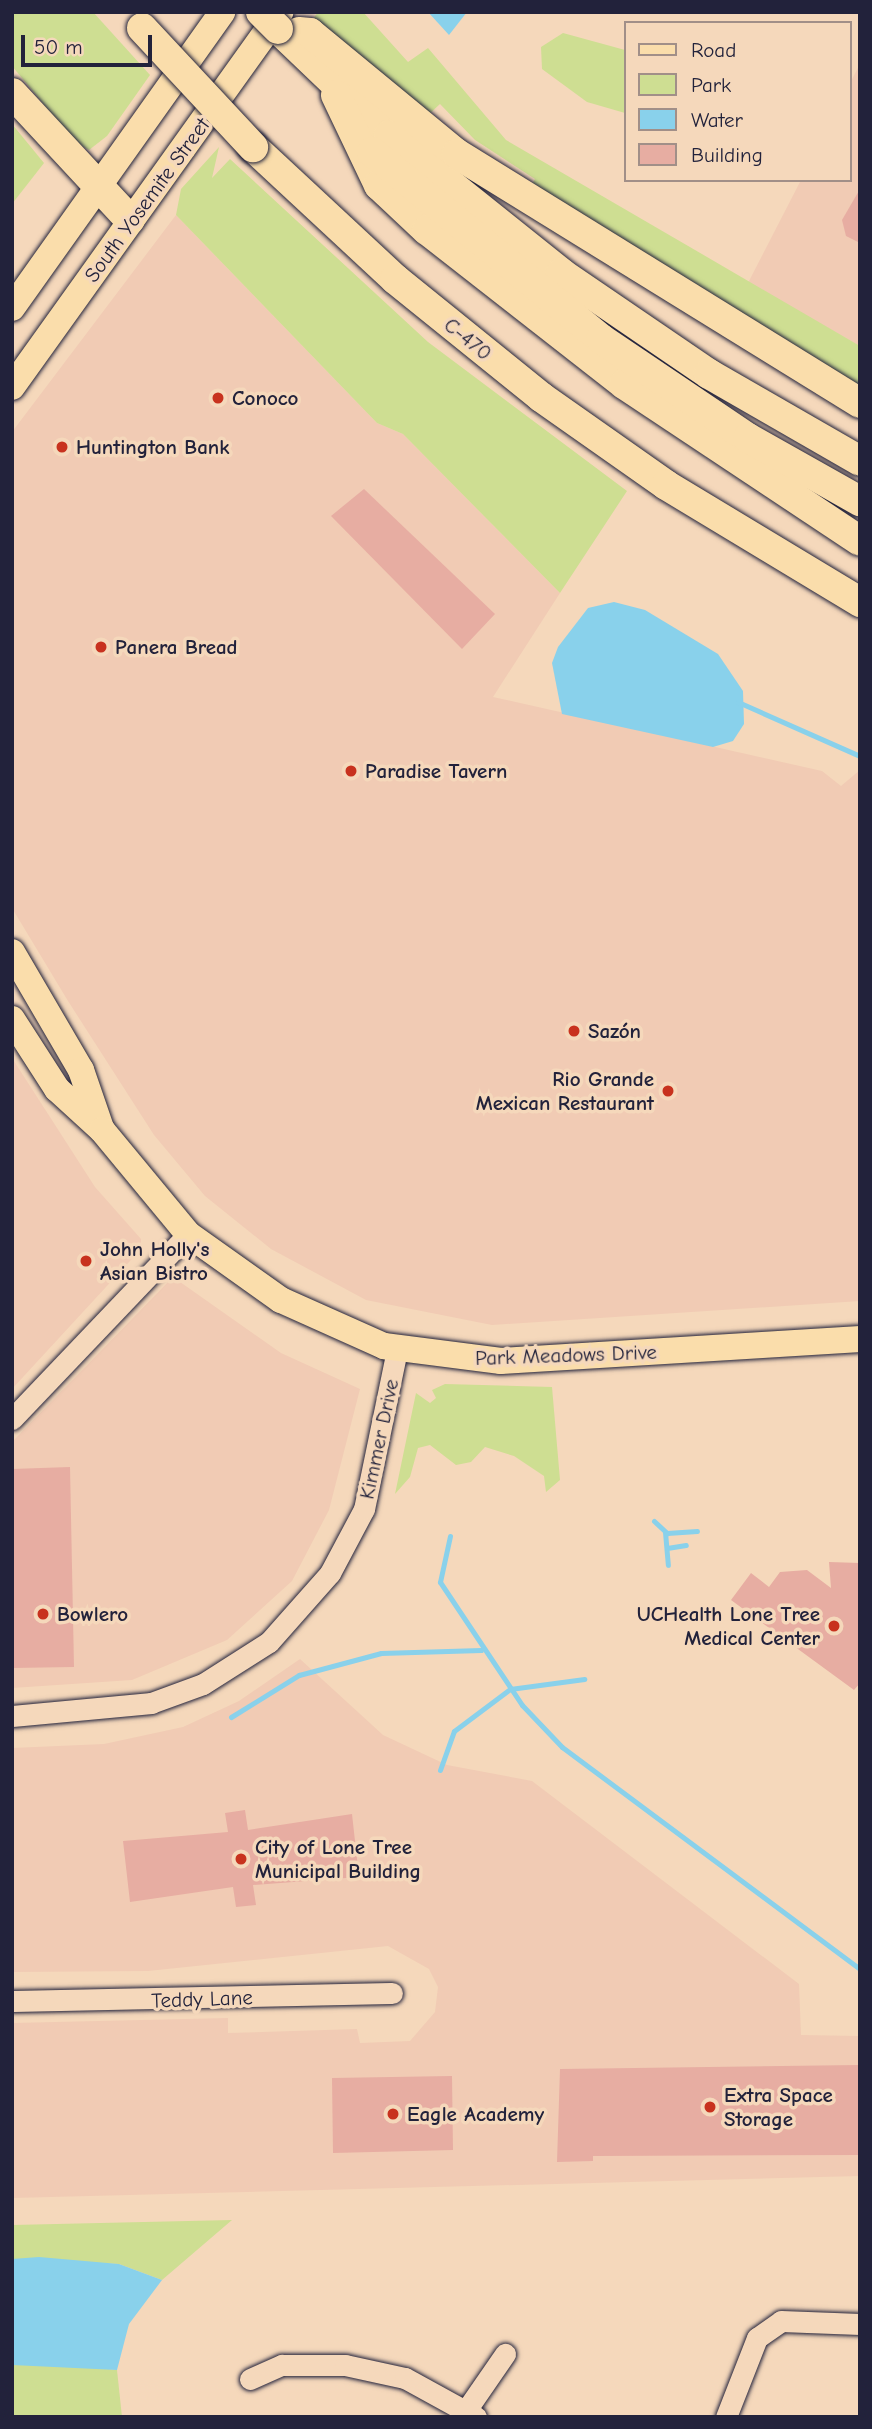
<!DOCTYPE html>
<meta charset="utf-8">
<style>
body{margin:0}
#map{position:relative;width:872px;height:2429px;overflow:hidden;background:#f5d8bb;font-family:"Comic Neue",sans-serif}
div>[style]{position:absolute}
.built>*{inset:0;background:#f1cbb4}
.green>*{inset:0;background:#cede92}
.water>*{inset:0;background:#89d1eb}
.stream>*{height:5px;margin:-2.5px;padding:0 2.5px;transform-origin:2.5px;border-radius:2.5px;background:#89d1eb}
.building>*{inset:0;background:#e7ada2}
.roads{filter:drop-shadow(0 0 2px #22223b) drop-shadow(0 0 2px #22223b)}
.minor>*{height:21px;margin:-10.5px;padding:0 10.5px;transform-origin:10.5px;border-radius:10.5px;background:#f5d8bb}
.major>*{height:26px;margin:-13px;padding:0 13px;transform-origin:13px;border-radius:13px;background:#faddab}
.highway>*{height:30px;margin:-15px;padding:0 15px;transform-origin:15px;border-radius:15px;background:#faddab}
.bridges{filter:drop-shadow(0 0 2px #22223b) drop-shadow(0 0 2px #22223b)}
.highway-bridge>*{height:30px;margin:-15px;padding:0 15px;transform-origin:15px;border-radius:15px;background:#faddab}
.dots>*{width:19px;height:19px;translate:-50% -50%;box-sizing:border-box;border:4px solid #f5d8bb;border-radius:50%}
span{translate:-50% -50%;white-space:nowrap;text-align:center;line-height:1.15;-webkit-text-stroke:7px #f5d8bb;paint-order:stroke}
.street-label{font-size:21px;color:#22223b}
.poi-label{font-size:21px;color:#22223b;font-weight:700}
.left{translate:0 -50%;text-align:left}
.right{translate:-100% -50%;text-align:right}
.frame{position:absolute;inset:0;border:14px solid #22223b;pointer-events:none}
.legend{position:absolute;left:624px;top:21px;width:228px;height:161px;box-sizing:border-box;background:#f5d8bb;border:2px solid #a18f88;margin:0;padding:9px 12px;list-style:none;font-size:21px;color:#22223b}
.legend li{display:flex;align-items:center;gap:14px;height:35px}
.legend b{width:35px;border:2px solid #a18f88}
.scale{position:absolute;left:21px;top:35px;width:131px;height:32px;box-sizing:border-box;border:4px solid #22223b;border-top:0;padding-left:9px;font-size:21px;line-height:24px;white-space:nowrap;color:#22223b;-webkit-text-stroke:5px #f5d8bb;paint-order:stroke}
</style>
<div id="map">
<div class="built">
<i style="clip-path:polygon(860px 64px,860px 346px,748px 283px,801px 180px,849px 180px,849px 85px)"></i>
<i style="clip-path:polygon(176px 215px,377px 423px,403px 434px,560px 593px,493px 697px,822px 771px,841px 786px,860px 770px,860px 1301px,492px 1325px,366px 1300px,271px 1249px,205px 1196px,154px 1135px,68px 1001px,12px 908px,12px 432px)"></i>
<i style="clip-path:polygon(12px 1058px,95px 1187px,141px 1239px,141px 1249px,12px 1389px)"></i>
<i style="clip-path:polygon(173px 1277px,281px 1353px,360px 1389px,329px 1510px,292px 1581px,227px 1640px,132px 1680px,12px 1688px,12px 1442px)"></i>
<i style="clip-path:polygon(300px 1659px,383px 1735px,447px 1765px,532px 1781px,799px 1984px,801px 2035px,860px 2036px,860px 2176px,12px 2198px,12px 2023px,228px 2018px,228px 2033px,357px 2029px,360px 2043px,410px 2041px,435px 2012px,438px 1987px,429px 1969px,388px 1946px,148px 1971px,12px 1972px,12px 1748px,104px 1744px,183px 1727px,239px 1701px)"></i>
</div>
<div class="green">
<i style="clip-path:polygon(12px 12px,93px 12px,150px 75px,107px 136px,89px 150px,76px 143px,12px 66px)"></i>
<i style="clip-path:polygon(318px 12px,363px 12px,408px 62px,428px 48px,506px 140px,860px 346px,860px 389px,530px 187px,535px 179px,475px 140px,440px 104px,426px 117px,348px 53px,313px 19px)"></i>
<i style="clip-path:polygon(563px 33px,625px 50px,625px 113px,587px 102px,542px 69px,541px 47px)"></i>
<i style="clip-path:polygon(12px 124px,44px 163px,12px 204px)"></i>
<i style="clip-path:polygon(219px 147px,212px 178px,230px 159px,428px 342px,627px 491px,560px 593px,403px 434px,377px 423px,176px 215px,181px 189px)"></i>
<i style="clip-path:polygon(445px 1384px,552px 1387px,560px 1480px,546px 1492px,544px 1476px,514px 1456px,485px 1447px,471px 1462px,456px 1465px,430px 1445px,418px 1448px,410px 1477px,395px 1494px,416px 1393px,430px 1403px,436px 1398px,432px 1390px)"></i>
<i style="clip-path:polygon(232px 2220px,162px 2280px,119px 2264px,12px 2259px,12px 2225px)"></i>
<i style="clip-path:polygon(45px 2362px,117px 2370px,122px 2417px,12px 2417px,12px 2365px)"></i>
</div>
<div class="water">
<i style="clip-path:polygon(428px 12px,467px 12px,449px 35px)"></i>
<i style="clip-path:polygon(614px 602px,645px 610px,718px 654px,743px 691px,744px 724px,733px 741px,713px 747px,562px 714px,552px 663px,558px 647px,588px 608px)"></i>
<i style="clip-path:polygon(39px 2257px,119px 2264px,162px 2280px,129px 2324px,117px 2370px,12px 2365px,12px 2259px)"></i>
</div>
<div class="stream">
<i style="left:738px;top:702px;width:133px;rotate:23.9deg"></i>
<i style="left:654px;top:1521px;width:18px;rotate:43deg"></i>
<i style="left:667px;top:1533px;width:30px;rotate:-4deg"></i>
<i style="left:665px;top:1532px;width:33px;rotate:85deg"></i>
<i style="left:450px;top:1536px;width:47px;rotate:102.3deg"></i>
<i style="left:440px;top:1582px;width:148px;rotate:56.3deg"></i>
<i style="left:522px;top:1705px;width:58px;rotate:46.4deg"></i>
<i style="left:562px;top:1747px;width:372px;rotate:36.7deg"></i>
<i style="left:667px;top:1548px;width:19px;rotate:-9deg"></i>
<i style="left:231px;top:1717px;width:80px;rotate:-31.7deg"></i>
<i style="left:299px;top:1675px;width:85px;rotate:-15deg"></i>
<i style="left:381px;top:1653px;width:100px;rotate:-1.7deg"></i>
<i style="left:440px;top:1770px;width:41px;rotate:-70.3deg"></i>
<i style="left:454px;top:1731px;width:70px;rotate:-36.9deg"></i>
<i style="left:510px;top:1689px;width:75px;rotate:-7.7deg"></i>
</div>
<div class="building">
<i style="clip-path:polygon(860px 189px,860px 243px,846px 236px,842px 220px)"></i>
<i style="clip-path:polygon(364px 489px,495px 614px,462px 649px,331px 516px)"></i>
<i style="clip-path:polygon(70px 1467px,74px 1667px,12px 1668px,12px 1469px)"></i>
<i style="clip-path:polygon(829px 1562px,860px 1563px,860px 1683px,854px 1690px,731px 1600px,751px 1573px,769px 1587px,780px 1572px,807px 1570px,831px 1588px)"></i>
<i style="clip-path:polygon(245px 1810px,248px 1830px,352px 1814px,359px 1877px,253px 1885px,256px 1905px,236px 1907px,233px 1887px,130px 1902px,123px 1841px,228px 1832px,225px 1813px)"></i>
<i style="clip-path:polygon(859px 2065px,860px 2155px,593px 2156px,593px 2161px,557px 2162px,560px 2069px)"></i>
<i style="clip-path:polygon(452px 2076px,453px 2150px,333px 2153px,332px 2078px)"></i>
</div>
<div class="roads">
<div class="minor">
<i style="left:12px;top:1419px;width:255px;rotate:-46.4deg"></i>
<i style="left:12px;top:1716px;width:140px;rotate:-5.3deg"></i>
<i style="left:151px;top:1703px;width:55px;rotate:-20.1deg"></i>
<i style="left:203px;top:1684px;width:78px;rotate:-32.5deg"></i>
<i style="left:269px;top:1642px;width:92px;rotate:-48.5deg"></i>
<i style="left:330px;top:1573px;width:72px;rotate:-62deg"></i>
<i style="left:364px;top:1509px;width:162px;rotate:-78.3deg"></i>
<i style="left:12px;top:2001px;width:380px;rotate:-1.2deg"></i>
<i style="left:250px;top:2379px;width:35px;rotate:-24deg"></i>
<i style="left:282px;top:2365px;width:63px"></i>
<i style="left:345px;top:2365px;width:61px;rotate:12.2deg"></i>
<i style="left:405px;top:2378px;width:81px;rotate:28.8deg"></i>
<i style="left:467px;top:2409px;width:67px;rotate:-55.4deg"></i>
<i style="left:726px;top:2417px;width:85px;rotate:-68.6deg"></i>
<i style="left:757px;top:2338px;width:29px;rotate:-35deg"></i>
<i style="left:781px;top:2321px;width:79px;rotate:2.2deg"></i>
</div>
<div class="major">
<i style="left:12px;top:308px;width:363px;rotate:-54.6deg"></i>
<i style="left:12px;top:387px;width:461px;rotate:-54.4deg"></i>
<i style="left:12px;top:952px;width:137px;rotate:59.7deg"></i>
<i style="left:81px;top:1070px;width:61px;rotate:71deg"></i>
<i style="left:12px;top:1019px;width:83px;rotate:57.3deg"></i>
<i style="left:57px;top:1089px;width:61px;rotate:42.3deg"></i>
<i style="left:102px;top:1130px;width:135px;rotate:50.4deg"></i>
<i style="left:188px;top:1234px;width:114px;rotate:35.4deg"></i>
<i style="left:281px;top:1300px;width:113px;rotate:24.1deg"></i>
<i style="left:384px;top:1346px;width:118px;rotate:7.3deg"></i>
<i style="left:501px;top:1361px;width:360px;rotate:-3.5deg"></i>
</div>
<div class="highway">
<i style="left:278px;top:29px;width:153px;rotate:43.7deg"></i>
<i style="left:389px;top:135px;width:221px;rotate:38.7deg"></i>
<i style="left:561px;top:273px;width:179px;rotate:34.3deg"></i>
<i style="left:709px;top:374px;width:174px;rotate:29.9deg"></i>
<i style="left:299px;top:32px;width:11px;rotate:5deg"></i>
<i style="left:310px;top:33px;width:190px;rotate:39.5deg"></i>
<i style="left:457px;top:154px;width:474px;rotate:31.7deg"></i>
<i style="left:12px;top:93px;width:173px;rotate:47.1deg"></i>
<i style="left:336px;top:95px;width:100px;rotate:64.5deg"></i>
<i style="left:379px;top:185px;width:66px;rotate:43.2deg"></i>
<i style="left:427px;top:230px;width:250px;rotate:38deg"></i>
<i style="left:624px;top:384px;width:283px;rotate:33.6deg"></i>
<i style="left:253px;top:147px;width:194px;rotate:42.9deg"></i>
<i style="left:395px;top:279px;width:188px;rotate:38.9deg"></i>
<i style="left:541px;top:397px;width:153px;rotate:35.1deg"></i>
<i style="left:666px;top:485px;width:227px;rotate:31.1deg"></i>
<i style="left:372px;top:152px;width:296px;rotate:39.2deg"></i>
<i style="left:601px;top:339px;width:177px;rotate:34deg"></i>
<i style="left:748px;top:438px;width:129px;rotate:29.4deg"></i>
</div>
</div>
<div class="bridges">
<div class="highway-bridge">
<i style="left:261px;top:12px;width:24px;rotate:45deg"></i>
<i style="left:142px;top:28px;width:163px;rotate:47deg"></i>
</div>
</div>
<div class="dots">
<i style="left:218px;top:398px;background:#c8321e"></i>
<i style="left:62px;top:447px;background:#c8321e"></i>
<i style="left:101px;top:647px;background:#c8321e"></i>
<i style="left:351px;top:771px;background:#c8321e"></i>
<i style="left:574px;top:1031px;background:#c8321e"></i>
<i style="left:668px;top:1091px;background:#c8321e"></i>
<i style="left:86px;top:1261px;background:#c8321e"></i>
<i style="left:43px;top:1614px;background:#c8321e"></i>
<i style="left:834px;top:1626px;background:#c8321e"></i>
<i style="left:241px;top:1859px;background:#c8321e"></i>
<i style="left:710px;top:2107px;background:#c8321e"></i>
<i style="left:393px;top:2114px;background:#c8321e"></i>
</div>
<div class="street-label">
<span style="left:147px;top:200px;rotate:-54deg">South Yosemite Street</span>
<span style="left:468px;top:339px;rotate:39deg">C-470</span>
<span style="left:566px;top:1355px;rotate:-2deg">Park Meadows Drive</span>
<span style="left:379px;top:1439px;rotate:-78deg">Kimmer Drive</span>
<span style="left:202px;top:1999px;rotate:-2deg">Teddy Lane</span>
</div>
<div class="poi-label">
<span class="left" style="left:232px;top:398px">Conoco</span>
<span class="left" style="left:76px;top:447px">Huntington Bank</span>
<span class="left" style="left:115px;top:647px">Panera Bread</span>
<span class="left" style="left:365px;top:771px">Paradise Tavern</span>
<span class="left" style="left:588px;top:1031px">Sazón</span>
<span class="right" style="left:654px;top:1091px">Rio Grande<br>Mexican Restaurant</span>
<span class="left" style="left:100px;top:1261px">John Holly's<br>Asian Bistro</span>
<span class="left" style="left:57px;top:1614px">Bowlero</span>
<span class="right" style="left:820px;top:1626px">UCHealth Lone Tree<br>Medical Center</span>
<span class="left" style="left:255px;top:1859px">City of Lone Tree<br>Municipal Building</span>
<span class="left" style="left:724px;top:2107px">Extra Space<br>Storage</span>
<span class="left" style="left:407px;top:2114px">Eagle Academy</span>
</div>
<div class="frame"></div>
<ul class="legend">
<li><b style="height:9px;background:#faddab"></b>Road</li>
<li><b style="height:19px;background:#cede92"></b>Park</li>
<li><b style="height:19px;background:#89d1eb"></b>Water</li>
<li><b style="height:19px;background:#e7ada2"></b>Building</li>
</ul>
<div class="scale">50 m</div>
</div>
